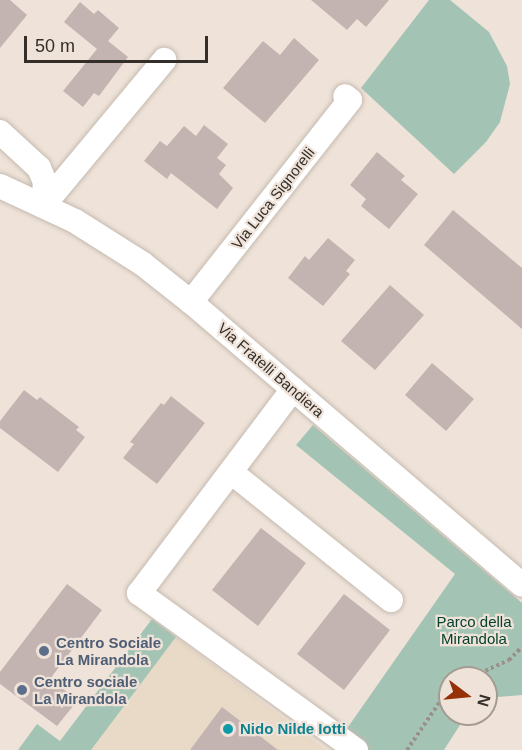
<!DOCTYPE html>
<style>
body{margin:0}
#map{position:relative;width:522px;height:750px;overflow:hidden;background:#efe3d9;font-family:Arial,sans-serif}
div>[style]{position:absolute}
.education>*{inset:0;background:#e8dac6}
.green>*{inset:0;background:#a3c4b4}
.building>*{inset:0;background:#c3b3b1}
.path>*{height:4px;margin-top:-2px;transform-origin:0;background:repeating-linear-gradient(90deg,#999089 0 3px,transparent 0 6px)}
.roads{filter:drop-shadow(0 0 2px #c5bab0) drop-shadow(0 0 2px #c5bab0)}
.minor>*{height:24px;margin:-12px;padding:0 12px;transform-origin:12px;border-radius:12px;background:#fff}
.dots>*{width:16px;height:16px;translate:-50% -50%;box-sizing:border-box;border:3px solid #efe3d9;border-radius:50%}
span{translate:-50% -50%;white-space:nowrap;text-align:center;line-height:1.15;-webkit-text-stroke:4.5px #efe3d9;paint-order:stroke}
.street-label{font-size:15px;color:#332e2a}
.park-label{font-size:15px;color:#04402d}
.service-label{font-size:15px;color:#4e5e75;font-weight:700}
.left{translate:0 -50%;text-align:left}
.culture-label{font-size:15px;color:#0d838f;font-weight:700}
.north{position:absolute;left:438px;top:666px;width:60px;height:60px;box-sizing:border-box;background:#efe3d9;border:2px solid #a49b93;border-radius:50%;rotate:106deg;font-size:16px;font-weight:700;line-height:24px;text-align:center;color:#332e2a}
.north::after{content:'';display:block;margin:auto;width:21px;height:27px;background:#963007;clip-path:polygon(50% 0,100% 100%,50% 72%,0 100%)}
.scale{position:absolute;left:24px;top:36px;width:184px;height:27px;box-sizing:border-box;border:3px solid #332e2a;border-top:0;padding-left:8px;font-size:18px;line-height:21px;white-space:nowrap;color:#332e2a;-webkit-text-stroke:4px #efe3d9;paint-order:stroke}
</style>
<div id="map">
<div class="education">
<i style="clip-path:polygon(176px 637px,326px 750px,91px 750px)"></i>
</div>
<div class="green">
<i style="clip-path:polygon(429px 0,450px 0,489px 32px,507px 66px,510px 84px,500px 122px,486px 142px,454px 174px,361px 88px)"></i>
<i style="clip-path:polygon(313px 425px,522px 603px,522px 695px,486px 698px,486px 678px,450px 678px,450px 714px,467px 714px,444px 750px,352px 750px,348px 727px,455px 574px,296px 445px)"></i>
<i style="clip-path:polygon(152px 619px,176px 637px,91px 750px,18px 750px,37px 724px,60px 741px)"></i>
</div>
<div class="building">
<i style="clip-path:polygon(0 0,10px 0,27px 15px,0 48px)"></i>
<i style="clip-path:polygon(311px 0,389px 0,366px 27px,357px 19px,347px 30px)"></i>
<i style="clip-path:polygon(80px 2px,94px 14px,98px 10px,119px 28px,108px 41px,128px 57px,99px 96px,94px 93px,83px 107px,63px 91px,97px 49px,64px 22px)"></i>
<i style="clip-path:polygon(294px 38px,319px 60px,265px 123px,223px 88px,263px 41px,280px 55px)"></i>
<i style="clip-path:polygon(204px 125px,228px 144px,217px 158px,226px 165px,219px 174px,233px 188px,217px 209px,171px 173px,167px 179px,144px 161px,160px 141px,167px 146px,184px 126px,196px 136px)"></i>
<i style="clip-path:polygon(377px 152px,405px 176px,401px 180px,418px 194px,389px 229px,361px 206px,366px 199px,350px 185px)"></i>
<i style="clip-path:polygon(453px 210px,522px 268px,522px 329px,424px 245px)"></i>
<i style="clip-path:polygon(328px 238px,355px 260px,346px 271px,350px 274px,323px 306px,288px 278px,305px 256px,309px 260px)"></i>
<i style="clip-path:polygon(390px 285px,424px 315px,375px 370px,341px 341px)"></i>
<i style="clip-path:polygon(432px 363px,474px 399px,446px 431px,405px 395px)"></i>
<i style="clip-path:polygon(24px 390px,37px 400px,40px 397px,79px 427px,76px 430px,85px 437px,58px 472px,0 428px,0 421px)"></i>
<i style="clip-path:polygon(171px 396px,205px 423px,157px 484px,123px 458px,134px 444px,130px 442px,161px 403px,164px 405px)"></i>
<i style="clip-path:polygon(261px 528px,306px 563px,258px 626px,212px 590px)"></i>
<i style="clip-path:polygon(67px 584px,102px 610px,50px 679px,78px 700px,57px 726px,0 684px,0 672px)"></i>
<i style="clip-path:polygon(344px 594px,390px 630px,344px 690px,297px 654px)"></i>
<i style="clip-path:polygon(222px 707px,278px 750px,190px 750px)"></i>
</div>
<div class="path">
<i style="left:469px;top:678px;width:44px;rotate:-24.2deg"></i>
<i style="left:509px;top:660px;width:18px;rotate:-45deg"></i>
<i style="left:407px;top:750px;width:76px;rotate:-55.7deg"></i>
</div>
<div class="roads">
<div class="minor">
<i style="left:0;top:132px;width:53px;rotate:42.7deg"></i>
<i style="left:39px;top:168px;width:15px;rotate:67deg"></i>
<i style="left:45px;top:182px;width:24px;rotate:95deg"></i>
<i style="left:0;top:186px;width:83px;rotate:25deg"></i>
<i style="left:75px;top:221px;width:80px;rotate:32.3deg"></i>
<i style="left:143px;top:264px;width:61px;rotate:38.4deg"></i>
<i style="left:191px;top:302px;width:435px;rotate:40.5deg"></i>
<i style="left:43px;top:206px;width:190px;rotate:-50.3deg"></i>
<i style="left:191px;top:302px;width:257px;rotate:-51.8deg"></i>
<i style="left:350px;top:100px;width:6px;rotate:-141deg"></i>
<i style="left:293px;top:389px;width:256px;rotate:127deg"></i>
<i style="left:139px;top:593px;width:268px;rotate:35.9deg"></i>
<i style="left:231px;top:472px;width:205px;rotate:38.7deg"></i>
</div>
</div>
<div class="dots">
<i style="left:44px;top:651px;background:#5c6f8a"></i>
<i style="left:22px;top:690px;background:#5c6f8a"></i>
<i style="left:228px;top:729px;background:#0f9aa8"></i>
</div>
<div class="street-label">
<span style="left:273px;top:198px;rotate:-52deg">Via Luca Signorelli</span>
<span style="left:271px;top:370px;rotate:41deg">Via Fratelli Bandiera</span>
</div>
<div class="park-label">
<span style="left:474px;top:630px">Parco della<br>Mirandola</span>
</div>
<div class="service-label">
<span class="left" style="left:56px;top:651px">Centro Sociale<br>La Mirandola</span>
<span class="left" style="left:34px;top:690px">Centro sociale<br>La Mirandola</span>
</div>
<div class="culture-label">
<span class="left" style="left:240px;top:729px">Nido Nilde Iotti</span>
</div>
<div class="north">N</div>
<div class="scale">50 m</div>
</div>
